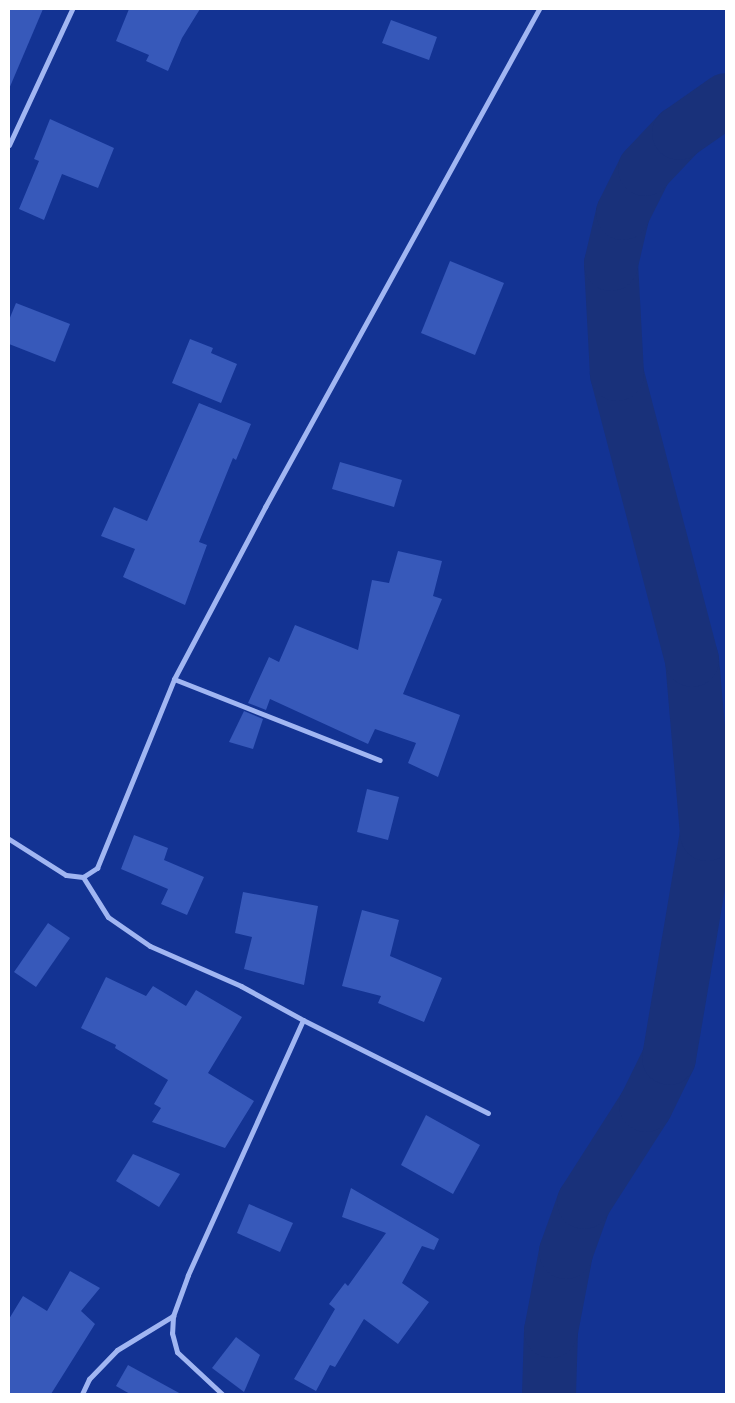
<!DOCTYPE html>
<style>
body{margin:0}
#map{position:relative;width:735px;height:1403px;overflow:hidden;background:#133393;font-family:"Archivo Narrow",sans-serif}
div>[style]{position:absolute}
.river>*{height:54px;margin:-27px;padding:0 27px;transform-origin:27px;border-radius:27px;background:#19317a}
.building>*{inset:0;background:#3759ba}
.minor>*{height:5px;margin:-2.5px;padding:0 2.5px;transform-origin:2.5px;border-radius:2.5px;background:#a1b6f2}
span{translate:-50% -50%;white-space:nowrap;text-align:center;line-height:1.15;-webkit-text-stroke:4px #133393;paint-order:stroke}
.frame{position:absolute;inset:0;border:10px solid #fff;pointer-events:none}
</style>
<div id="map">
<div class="river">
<i style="left:549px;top:1394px;width:63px;rotate:-88.2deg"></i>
<i style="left:551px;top:1331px;width:80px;rotate:-79.2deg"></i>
<i style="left:566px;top:1252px;width:53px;rotate:-70.2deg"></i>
<i style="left:584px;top:1202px;width:115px;rotate:-57.4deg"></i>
<i style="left:646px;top:1105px;width:52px;rotate:-63.9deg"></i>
<i style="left:669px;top:1058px;width:227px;rotate:-80.4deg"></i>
<i style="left:707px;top:834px;width:175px;rotate:-94.9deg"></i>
<i style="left:692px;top:660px;width:296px;rotate:-104.7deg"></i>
<i style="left:617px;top:374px;width:110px;rotate:-93.1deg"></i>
<i style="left:611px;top:264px;width:52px;rotate:-76.8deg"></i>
<i style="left:623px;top:213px;width:49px;rotate:-63.4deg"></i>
<i style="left:645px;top:169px;width:50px;rotate:-46.6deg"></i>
<i style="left:679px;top:133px;width:57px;rotate:-35.1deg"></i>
</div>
<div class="building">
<i style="clip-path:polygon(9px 9px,43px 9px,9px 89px)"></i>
<i style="clip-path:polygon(129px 9px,200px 9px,182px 38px,168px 71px,146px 61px,149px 55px,116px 41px)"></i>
<i style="clip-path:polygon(391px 20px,437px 37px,429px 60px,382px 43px)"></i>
<i style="clip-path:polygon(50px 119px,114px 148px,98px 188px,62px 174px,44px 220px,19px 209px,39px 161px,34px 159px)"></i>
<i style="clip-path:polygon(450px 261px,504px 283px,475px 355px,421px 333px)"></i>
<i style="clip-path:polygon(16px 303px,70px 324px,55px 362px,9px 344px,9px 320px)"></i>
<i style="clip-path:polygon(190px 339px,213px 348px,211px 353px,237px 364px,221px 403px,172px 383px)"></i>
<i style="clip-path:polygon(199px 403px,251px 424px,236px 460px,233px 458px,199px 542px,207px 545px,185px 605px,123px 577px,135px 549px,101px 536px,114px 507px,147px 521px)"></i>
<i style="clip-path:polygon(340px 462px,402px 480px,394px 507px,332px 489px)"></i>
<i style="clip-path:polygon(398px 551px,442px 561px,433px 596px,442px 599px,403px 694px,460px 715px,438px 777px,408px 763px,416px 743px,375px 729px,368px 744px,270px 699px,266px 710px,248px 703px,269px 657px,279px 662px,295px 625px,358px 650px,372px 580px,389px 583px)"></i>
<i style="clip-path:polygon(244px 711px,263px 719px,253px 749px,229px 742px)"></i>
<i style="clip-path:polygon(367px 789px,399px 797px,388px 840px,357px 832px)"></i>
<i style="clip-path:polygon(134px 835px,168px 848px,164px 860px,204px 877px,187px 915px,161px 904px,168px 889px,121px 869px)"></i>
<i style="clip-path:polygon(243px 892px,318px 906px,304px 985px,244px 969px,252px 937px,235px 933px)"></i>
<i style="clip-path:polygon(362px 910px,399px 920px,390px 956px,442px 978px,424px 1022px,378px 1003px,381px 996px,342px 986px)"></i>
<i style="clip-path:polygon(48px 923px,70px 938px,36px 987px,14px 972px)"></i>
<i style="clip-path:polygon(106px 977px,146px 996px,153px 986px,186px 1006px,196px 990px,242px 1017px,208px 1073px,254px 1101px,225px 1148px,152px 1122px,161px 1108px,154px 1104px,168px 1080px,115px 1048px,116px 1045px,81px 1028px)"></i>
<i style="clip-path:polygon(426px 1115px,480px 1145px,453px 1194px,401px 1165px)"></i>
<i style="clip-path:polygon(133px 1154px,180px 1174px,159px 1207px,116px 1181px)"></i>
<i style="clip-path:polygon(351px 1188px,439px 1239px,434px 1250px,422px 1246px,402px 1283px,429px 1302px,398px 1344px,364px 1319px,335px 1367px,330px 1365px,316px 1391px,294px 1379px,335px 1309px,329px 1304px,345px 1283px,348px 1286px,386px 1233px,342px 1217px)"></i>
<i style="clip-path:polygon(249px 1204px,293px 1223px,280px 1252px,237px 1233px)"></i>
<i style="clip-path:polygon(70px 1271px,100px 1288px,81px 1311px,95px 1324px,51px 1394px,9px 1394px,9px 1319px,23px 1296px,47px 1311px)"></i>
<i style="clip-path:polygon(236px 1337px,260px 1355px,244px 1392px,212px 1368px)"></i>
<i style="clip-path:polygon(128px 1365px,181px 1394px,130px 1394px,116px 1386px)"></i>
</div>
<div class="minor">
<i style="left:9px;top:145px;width:150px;rotate:-65.1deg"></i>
<i style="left:174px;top:679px;width:221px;rotate:21.5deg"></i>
<i style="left:9px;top:839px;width:67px;rotate:32.3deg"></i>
<i style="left:66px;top:875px;width:17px;rotate:7deg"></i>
<i style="left:83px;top:877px;width:17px;rotate:-33deg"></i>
<i style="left:97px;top:868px;width:204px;rotate:-67.8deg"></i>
<i style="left:174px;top:679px;width:195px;rotate:-62.1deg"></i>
<i style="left:265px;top:507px;width:568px;rotate:-61.18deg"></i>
<i style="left:83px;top:877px;width:47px;rotate:58deg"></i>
<i style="left:108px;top:917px;width:51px;rotate:34.6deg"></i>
<i style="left:150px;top:946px;width:99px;rotate:23.7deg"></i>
<i style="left:241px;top:986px;width:71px;rotate:28.7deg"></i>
<i style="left:303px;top:1020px;width:280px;rotate:114.3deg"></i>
<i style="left:188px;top:1275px;width:44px;rotate:110.1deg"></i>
<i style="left:173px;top:1316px;width:17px;rotate:93deg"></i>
<i style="left:172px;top:1333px;width:20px;rotate:75deg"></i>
<i style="left:177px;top:1352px;width:62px;rotate:43deg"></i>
<i style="left:303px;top:1020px;width:207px;rotate:26.7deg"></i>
<i style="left:82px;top:1394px;width:17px;rotate:-65deg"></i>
<i style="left:89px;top:1379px;width:40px;rotate:-46deg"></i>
<i style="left:117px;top:1350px;width:66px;rotate:-31.3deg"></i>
</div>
<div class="frame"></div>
</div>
